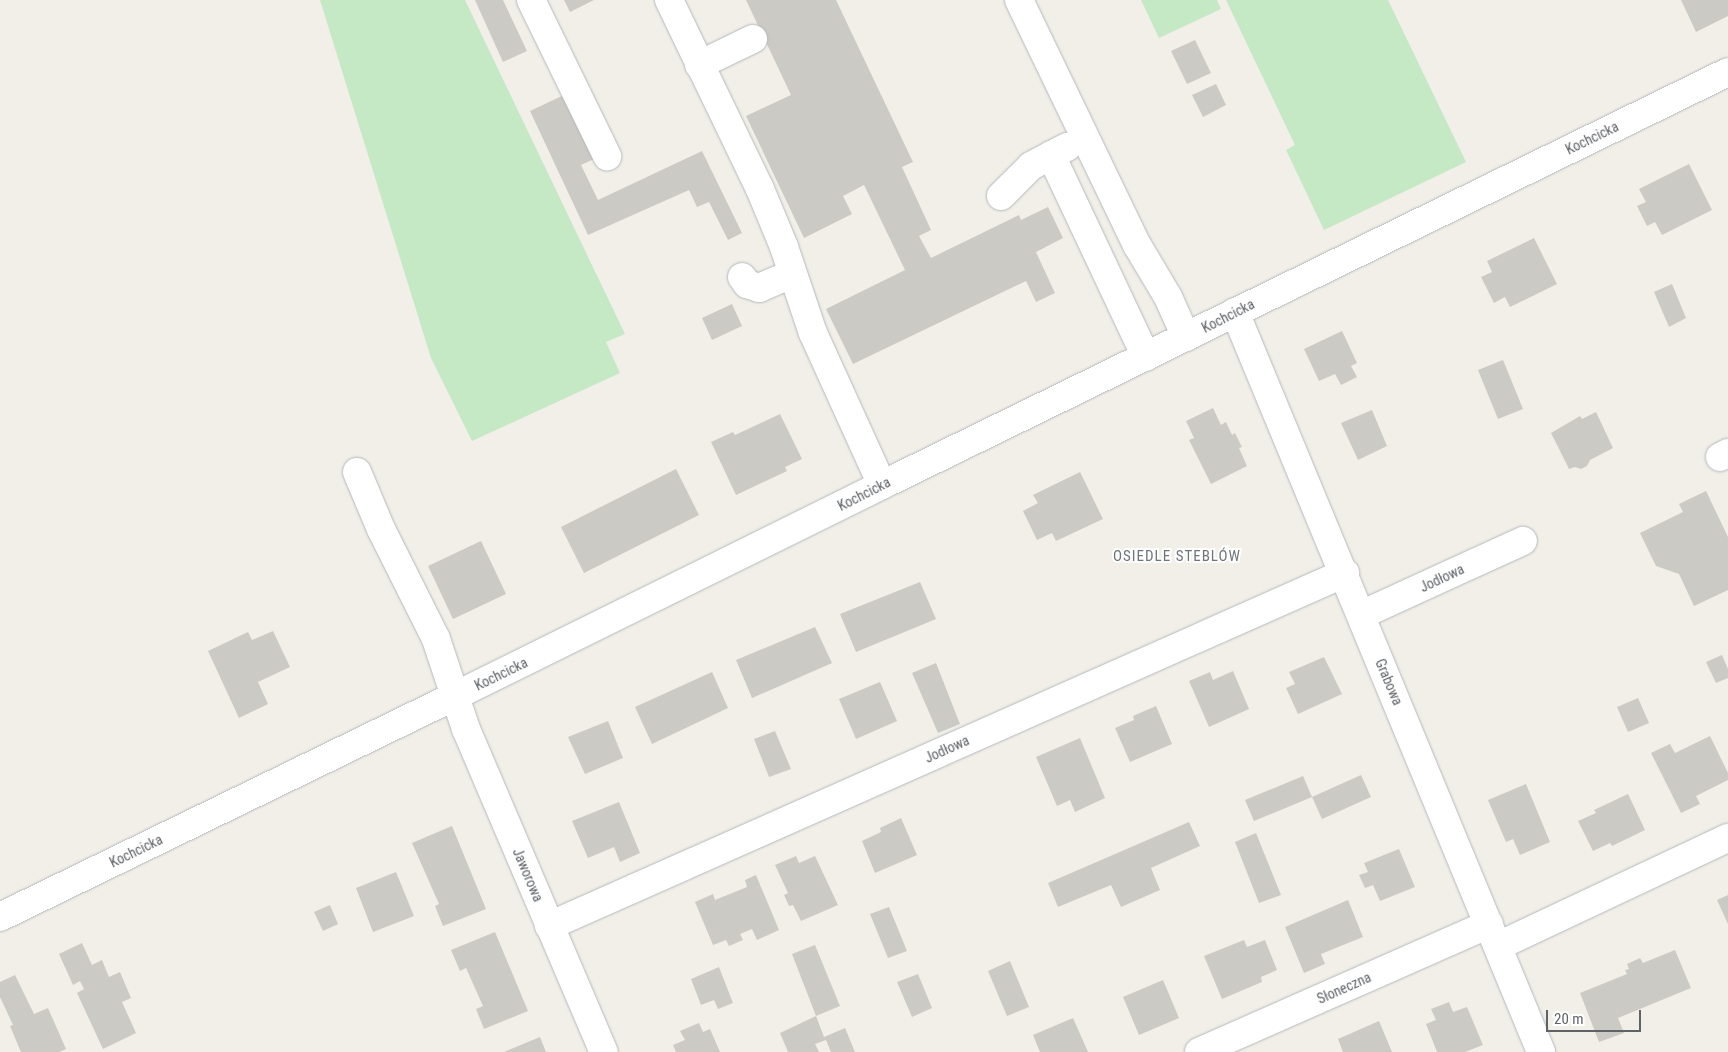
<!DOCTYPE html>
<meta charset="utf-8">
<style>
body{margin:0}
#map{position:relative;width:1728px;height:1052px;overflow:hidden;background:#f1efe8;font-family:"Roboto Condensed",sans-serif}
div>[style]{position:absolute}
.green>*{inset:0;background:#c5e8c5}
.building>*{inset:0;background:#cccac5}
.roads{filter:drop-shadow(0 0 1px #b5b8bc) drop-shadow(0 0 1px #b5b8bc)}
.minor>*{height:28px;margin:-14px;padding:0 14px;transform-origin:14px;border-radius:14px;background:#fff}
span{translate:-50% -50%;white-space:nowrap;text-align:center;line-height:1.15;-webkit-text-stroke:4px #fff;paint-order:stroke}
.street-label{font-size:14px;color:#5f6368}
.neighbourhood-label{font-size:15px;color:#70757a;letter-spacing:1px}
.scale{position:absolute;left:1546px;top:1010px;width:95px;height:22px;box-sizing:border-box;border:2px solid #5f6368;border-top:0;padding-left:6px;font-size:15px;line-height:18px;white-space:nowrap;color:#5f6368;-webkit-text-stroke:4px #fff;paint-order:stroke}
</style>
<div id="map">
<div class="green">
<i style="clip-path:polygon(320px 0,465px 0,625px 334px,606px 342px,620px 373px,472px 441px,431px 358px)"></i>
<i style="clip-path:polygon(1141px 0,1217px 0,1221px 9px,1159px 38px)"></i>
<i style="clip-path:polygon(1226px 0,1388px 0,1466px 162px,1324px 230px,1286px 150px,1295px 145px)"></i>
</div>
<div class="building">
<i style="clip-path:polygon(475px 0,503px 0,527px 51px,503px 62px)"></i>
<i style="clip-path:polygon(564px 0,594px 0,570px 12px)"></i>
<i style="clip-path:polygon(746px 0,836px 0,913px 162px,902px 167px,931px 230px,919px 236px,931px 258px,1019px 215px,1021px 220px,1048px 207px,1063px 238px,1036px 252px,1055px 293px,1036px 302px,1026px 281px,853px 364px,826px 309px,905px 270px,864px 185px,843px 196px,852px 214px,804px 238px,746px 116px,791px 95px)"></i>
<i style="clip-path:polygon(1681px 0,1728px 0,1728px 16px,1696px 32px)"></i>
<i style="clip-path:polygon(1195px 40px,1211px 73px,1187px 84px,1171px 51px)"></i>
<i style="clip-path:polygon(1216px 84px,1226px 105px,1203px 117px,1192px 95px)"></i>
<i style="clip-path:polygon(564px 95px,594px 159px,581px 165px,598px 200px,702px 151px,742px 233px,728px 240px,709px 202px,697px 207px,689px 190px,588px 235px,530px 111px)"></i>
<i style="clip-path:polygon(1689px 164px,1712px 210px,1662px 235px,1655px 222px,1647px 226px,1637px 206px,1646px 202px,1639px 189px)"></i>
<i style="clip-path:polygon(1534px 238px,1557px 284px,1510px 307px,1505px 297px,1494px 303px,1481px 277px,1492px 272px,1487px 261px)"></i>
<i style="clip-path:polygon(1672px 284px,1686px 318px,1669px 327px,1654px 292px)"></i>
<i style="clip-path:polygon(732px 304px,742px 326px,712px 340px,702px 318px)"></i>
<i style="clip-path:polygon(1342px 331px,1357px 363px,1351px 366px,1357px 377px,1341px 385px,1335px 374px,1319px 381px,1304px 349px)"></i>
<i style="clip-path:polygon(1503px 360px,1523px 409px,1498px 419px,1478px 370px)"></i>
<i style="clip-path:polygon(1213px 408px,1221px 425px,1226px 422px,1232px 435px,1235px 433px,1242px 447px,1239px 448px,1247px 466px,1211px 484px,1189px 440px,1194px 438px,1186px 421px)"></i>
<i style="clip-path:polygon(1372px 410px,1387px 446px,1358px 460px,1341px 423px)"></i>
<i style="clip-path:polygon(1596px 412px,1613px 448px,1590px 460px,1587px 466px,1581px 469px,1575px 467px,1569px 469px,1551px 433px,1580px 416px,1582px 419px)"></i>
<i style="clip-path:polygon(780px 414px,802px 459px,785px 467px,787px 471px,736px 495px,711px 442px,733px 432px,735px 435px)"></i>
<i style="clip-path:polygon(676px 469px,699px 515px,584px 573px,561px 527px)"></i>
<i style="clip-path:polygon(1080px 472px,1103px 519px,1056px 541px,1052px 533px,1037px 540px,1023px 511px,1038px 503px,1033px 495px)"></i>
<i style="clip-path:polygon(1706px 491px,1728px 537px,1728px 590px,1694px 606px,1679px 574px,1656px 566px,1640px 533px,1683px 512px,1679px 504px)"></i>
<i style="clip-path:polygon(481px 541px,506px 594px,453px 619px,428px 566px)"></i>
<i style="clip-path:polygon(920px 582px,936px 619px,856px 652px,840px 614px)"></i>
<i style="clip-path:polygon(815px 627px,832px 663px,752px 698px,736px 660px)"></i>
<i style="clip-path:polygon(273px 631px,290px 667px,258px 682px,268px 704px,239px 718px,208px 651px,248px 632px,252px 640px)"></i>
<i style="clip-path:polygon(1722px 655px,1728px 669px,1728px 678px,1716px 683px,1706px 662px)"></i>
<i style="clip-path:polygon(1324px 657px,1342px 694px,1298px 714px,1286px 688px,1295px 684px,1289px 672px)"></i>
<i style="clip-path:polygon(936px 663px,960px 724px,938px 733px,912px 673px)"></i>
<i style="clip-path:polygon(1233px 671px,1249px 709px,1209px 727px,1189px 681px,1210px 672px,1213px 680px)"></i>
<i style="clip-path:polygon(712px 672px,728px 708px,652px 744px,635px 707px)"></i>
<i style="clip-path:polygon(880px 682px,897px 721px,856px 739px,839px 699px)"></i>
<i style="clip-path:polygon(1638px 698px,1649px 723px,1628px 732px,1617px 707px)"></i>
<i style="clip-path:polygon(1156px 706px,1172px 744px,1130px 762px,1115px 728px,1134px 720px,1133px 716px)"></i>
<i style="clip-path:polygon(608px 721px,623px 758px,585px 774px,568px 737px)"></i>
<i style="clip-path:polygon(775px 731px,791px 769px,769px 777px,754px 739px)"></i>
<i style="clip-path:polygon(1710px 736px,1728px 773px,1728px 780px,1696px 796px,1700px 804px,1681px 813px,1651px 753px,1670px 744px,1675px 753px)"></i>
<i style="clip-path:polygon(1080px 738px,1105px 798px,1075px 812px,1070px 800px,1057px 806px,1036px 757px)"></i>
<i style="clip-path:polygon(1361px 775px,1371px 797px,1322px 819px,1312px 797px)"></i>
<i style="clip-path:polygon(1303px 776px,1312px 797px,1254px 821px,1245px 800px)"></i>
<i style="clip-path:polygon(1526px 784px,1550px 842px,1520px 855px,1513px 839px,1506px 842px,1488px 800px)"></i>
<i style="clip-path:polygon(1628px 794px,1645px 830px,1612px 846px,1610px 843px,1593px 851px,1578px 821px,1596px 813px,1594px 810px)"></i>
<i style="clip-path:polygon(619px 802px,640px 853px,620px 862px,614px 847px,588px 858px,572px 821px)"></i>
<i style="clip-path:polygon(901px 818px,917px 855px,875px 873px,862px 841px,881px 832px,880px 828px)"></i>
<i style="clip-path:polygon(1189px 822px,1200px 846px,1151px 868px,1160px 890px,1121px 907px,1111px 885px,1058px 907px,1048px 883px)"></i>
<i style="clip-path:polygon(452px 826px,486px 909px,443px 926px,435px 906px,439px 904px,412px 843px)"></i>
<i style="clip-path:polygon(1256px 833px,1281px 895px,1259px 903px,1235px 842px)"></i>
<i style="clip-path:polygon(1399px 849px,1415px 887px,1380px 901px,1373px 885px,1365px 888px,1359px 875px,1368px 872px,1364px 863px)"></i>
<i style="clip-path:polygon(796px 856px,799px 863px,815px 856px,838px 905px,801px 921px,793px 905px,789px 906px,784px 895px,788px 893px,775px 865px)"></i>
<i style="clip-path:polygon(396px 872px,414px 916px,373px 932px,356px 888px)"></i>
<i style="clip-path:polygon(756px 875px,779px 930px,757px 940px,752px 929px,740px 934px,743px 940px,729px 946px,726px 940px,713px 945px,695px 902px,713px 894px,715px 900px,747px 887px,745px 880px)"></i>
<i style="clip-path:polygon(1728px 895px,1728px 924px,1717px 900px)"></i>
<i style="clip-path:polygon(1348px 900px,1363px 937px,1321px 954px,1325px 964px,1304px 973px,1285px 927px)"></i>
<i style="clip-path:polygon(330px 905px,338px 924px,323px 931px,314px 912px)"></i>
<i style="clip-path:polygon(889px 907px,907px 951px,888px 958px,870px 914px)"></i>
<i style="clip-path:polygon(495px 932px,528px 1011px,484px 1029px,476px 1009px,483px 1006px,475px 988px,466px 968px,460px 971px,451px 950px)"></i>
<i style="clip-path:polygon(1244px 940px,1247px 947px,1265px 940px,1277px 970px,1261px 977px,1262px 982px,1222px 999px,1204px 956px)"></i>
<i style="clip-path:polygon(82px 943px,92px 965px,102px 960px,109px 977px,120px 972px,131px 998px,122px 1002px,136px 1033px,103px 1049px,77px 993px,84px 989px,80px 981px,73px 985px,59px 954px)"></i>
<i style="clip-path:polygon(815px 945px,840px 1006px,816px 1016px,792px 954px)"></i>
<i style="clip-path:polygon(1675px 950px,1691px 988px,1618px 1018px,1624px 1033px,1599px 1042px,1580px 993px,1627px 974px,1625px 970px,1629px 969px,1627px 964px,1640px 958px,1643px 963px)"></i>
<i style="clip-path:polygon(1010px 961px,1029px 1007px,1007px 1016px,988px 971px)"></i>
<i style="clip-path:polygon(719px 967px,733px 1003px,718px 1009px,714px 1000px,701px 1005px,691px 979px)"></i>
<i style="clip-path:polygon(918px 974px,932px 1008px,912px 1017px,897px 982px)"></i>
<i style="clip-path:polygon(15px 975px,34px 1014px,48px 1008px,66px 1049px,59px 1052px,21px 1052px,10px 1026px,13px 1025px,0 997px,0 982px)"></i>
<i style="clip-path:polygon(1163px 980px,1179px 1018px,1139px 1035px,1123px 997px)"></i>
<i style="clip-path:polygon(1449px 1002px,1453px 1012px,1467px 1007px,1483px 1045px,1465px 1052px,1437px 1052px,1426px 1024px,1436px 1020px,1431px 1009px)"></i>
<i style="clip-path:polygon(816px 1016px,824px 1037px,845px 1028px,855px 1052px,831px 1052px,826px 1040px,815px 1044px,819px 1052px,788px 1052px,780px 1033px)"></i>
<i style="clip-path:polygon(1073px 1018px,1088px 1052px,1040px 1052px,1033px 1035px)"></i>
<i style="clip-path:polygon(1379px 1021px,1392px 1052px,1343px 1052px,1338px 1039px)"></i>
<i style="clip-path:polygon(699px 1023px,703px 1032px,710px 1029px,720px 1052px,676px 1052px,673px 1045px,685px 1040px,680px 1031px)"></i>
<i style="clip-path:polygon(540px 1037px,546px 1052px,504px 1052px)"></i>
</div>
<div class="roads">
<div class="minor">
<i style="left:531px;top:0;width:174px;rotate:64deg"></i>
<i style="left:669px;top:0;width:210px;rotate:64.3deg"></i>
<i style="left:760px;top:189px;width:63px;rotate:67.5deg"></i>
<i style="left:784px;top:247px;width:91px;rotate:71.4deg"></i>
<i style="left:813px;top:333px;width:167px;rotate:65.6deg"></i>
<i style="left:1019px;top:0;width:272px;rotate:64.3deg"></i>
<i style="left:1137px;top:245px;width:61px;rotate:59.2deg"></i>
<i style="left:1168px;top:297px;width:44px;rotate:65.8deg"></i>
<i style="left:699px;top:65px;width:60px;rotate:-25.7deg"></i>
<i style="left:1051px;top:155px;width:223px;rotate:64.8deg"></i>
<i style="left:1001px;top:196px;width:42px;rotate:-45deg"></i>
<i style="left:1031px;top:166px;width:41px;rotate:-27.8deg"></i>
<i style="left:742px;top:277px;width:9px;rotate:54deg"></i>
<i style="left:747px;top:284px;width:13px;rotate:18deg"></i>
<i style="left:759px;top:288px;width:36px;rotate:-23deg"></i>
<i style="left:1235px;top:312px;width:801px;rotate:67.53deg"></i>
<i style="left:1720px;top:457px;width:9px;rotate:-27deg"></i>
<i style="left:357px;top:472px;width:62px;rotate:67.2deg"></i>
<i style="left:381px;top:529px;width:123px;rotate:63.4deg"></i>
<i style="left:436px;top:639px;width:95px;rotate:71.6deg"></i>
<i style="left:466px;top:729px;width:351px;rotate:66.9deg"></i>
<i style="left:1361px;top:615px;width:178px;rotate:-24.6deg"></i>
<i style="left:0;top:917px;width:506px;rotate:-25.91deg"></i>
<i style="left:455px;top:696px;width:476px;rotate:-26.3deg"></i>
<i style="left:882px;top:485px;width:941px;rotate:-26.02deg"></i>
<i style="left:549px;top:926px;width:871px;rotate:-23.92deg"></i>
<i style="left:1498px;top:946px;width:254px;rotate:-25.2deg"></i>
<i style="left:1199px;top:1052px;width:317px;rotate:-23.8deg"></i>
</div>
</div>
<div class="street-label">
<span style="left:1592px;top:138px;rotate:-26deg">Kochcicka</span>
<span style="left:1228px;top:316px;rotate:-27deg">Kochcicka</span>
<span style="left:864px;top:494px;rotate:-27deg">Kochcicka</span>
<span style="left:1442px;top:578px;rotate:-25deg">Jodłowa</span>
<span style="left:501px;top:674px;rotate:-26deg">Kochcicka</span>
<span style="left:1389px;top:682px;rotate:67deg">Grabowa</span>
<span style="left:947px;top:749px;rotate:-24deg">Jodłowa</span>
<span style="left:136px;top:851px;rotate:-26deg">Kochcicka</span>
<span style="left:528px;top:875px;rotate:67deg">Jaworowa</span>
<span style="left:1344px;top:988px;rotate:-24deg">Słoneczna</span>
</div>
<div class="neighbourhood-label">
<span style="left:1177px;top:557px">OSIEDLE STEBLÓW</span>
</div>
<div class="scale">20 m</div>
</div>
